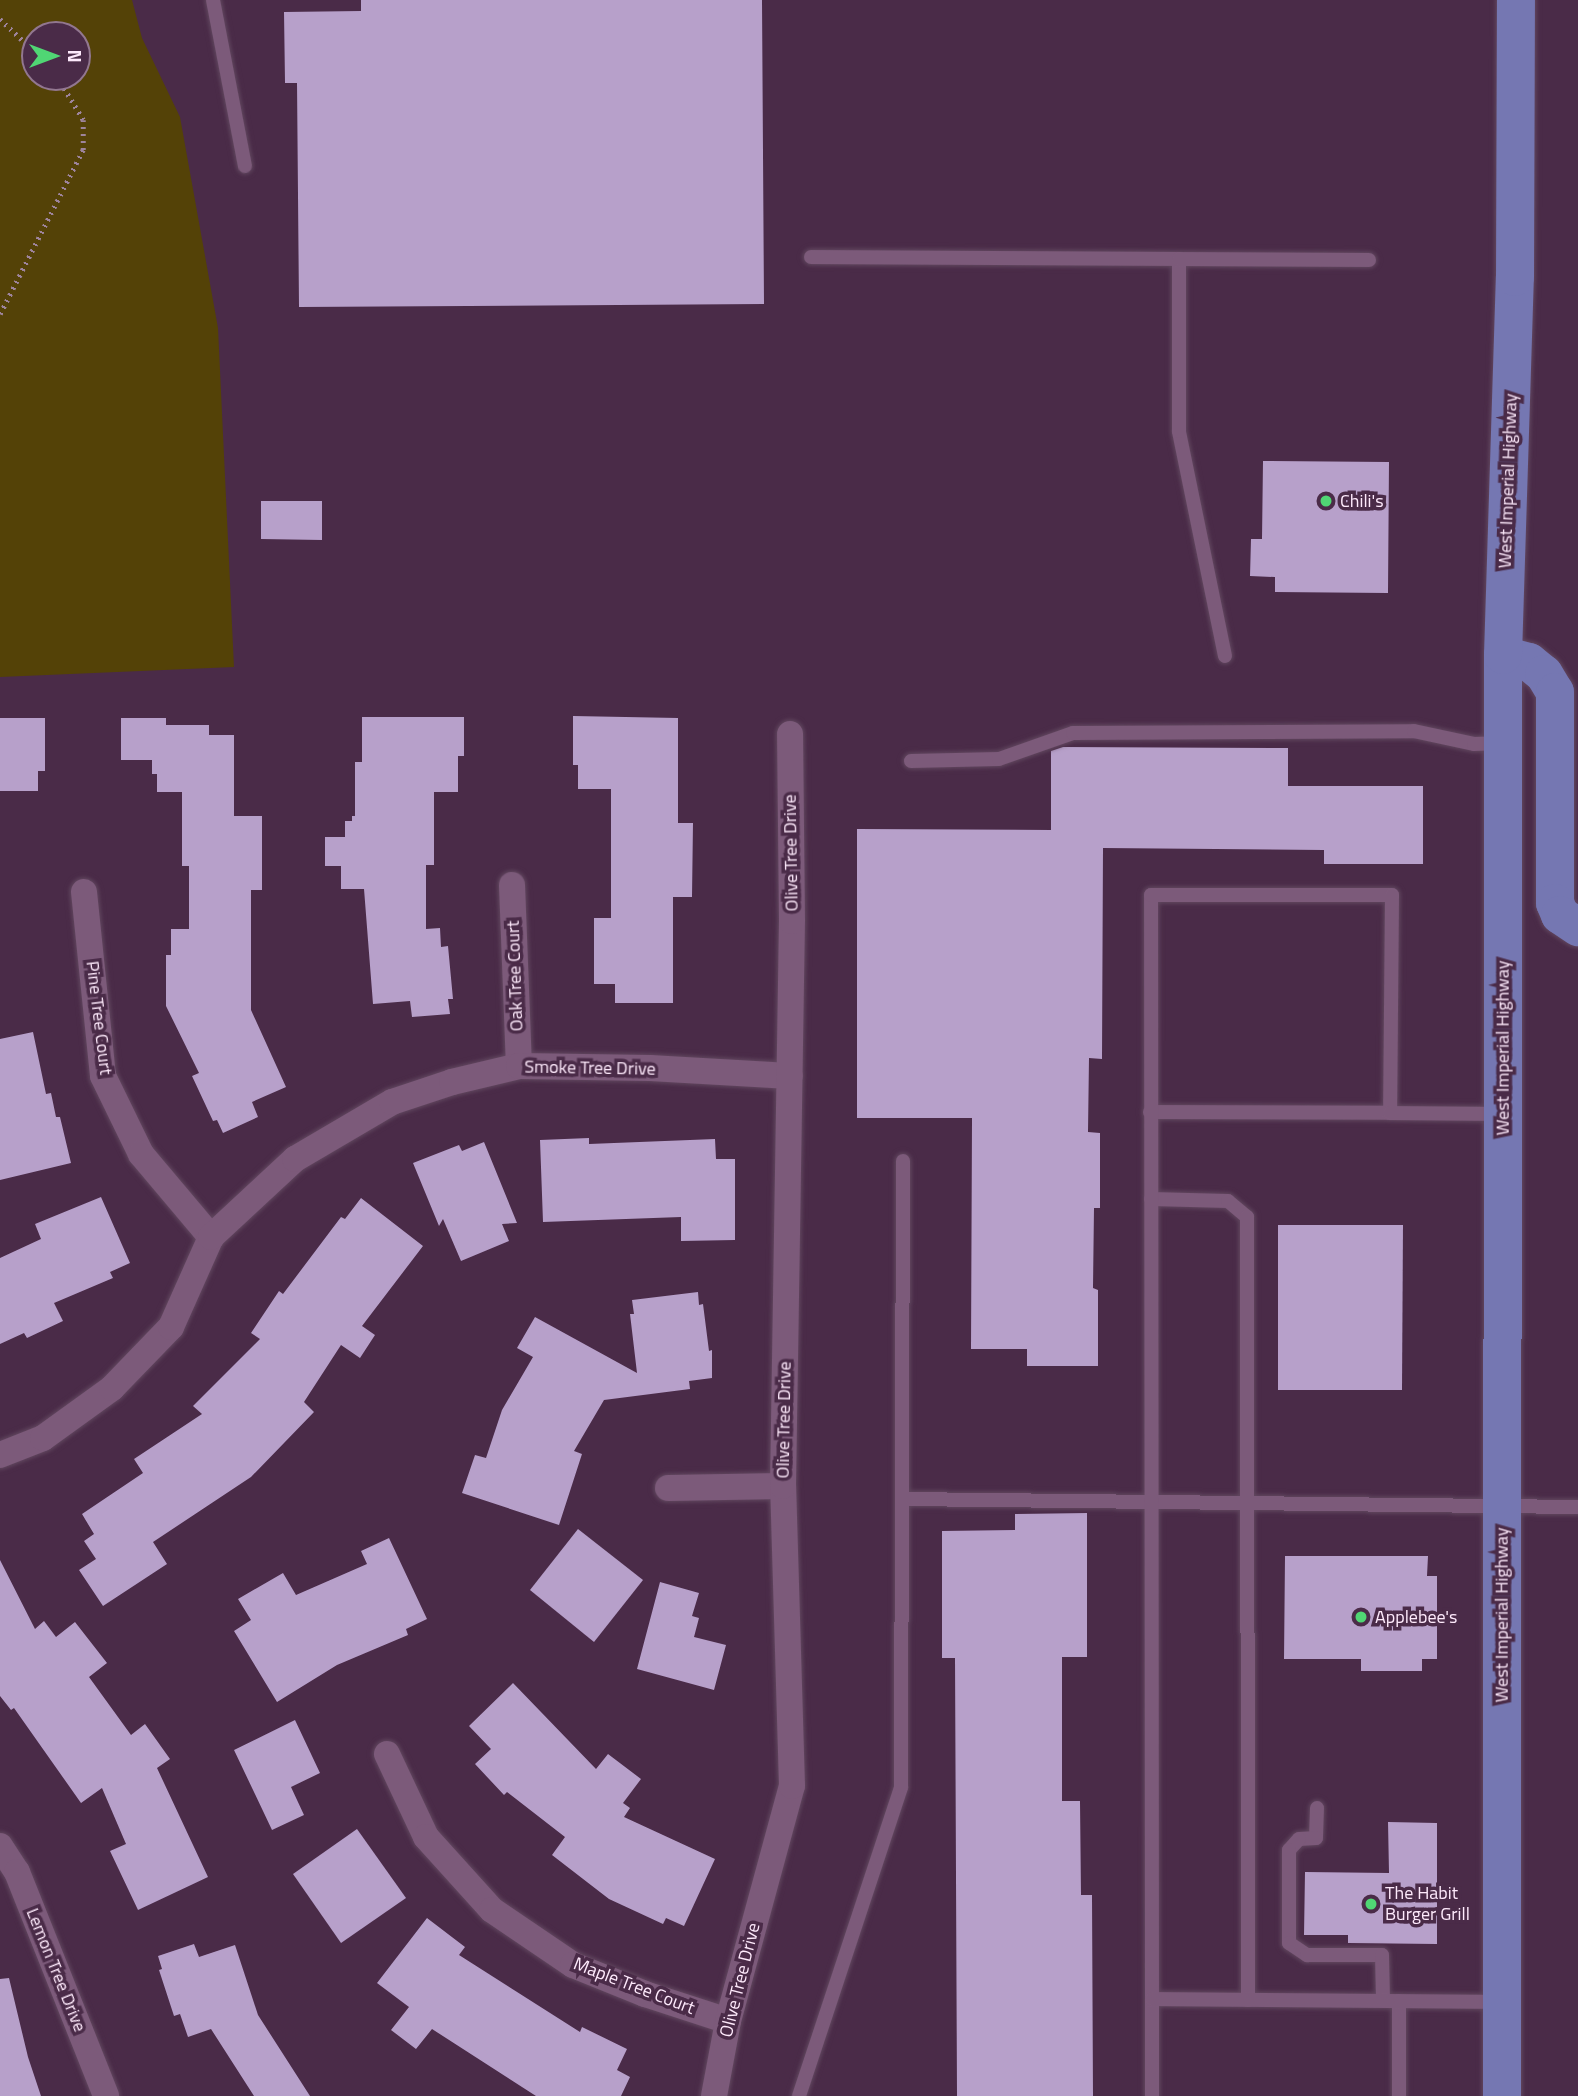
<!DOCTYPE html>
<style>
body{margin:0}
#map{position:relative;width:1578px;height:2096px;overflow:hidden;background:#4a2b48;font-family:"Titillium Web",sans-serif}
div>[style]{position:absolute}
.green>*{inset:0;background:#544207}
.building>*{inset:0;background:#b7a0ca}
.path>*{height:4.5px;margin-top:-2.25px;transform-origin:0;background:repeating-linear-gradient(90deg,#9e849c 0 2px,transparent 0 7px)}
.roads{filter:drop-shadow(0 0 2px #61475f) drop-shadow(0 0 2px #61475f)}
.service>*{height:14px;margin:-7px;padding:0 7px;transform-origin:7px;border-radius:7px;background:#7c5a7a}
.minor>*{height:26px;margin:-13px;padding:0 13px;transform-origin:13px;border-radius:13px;background:#7c5a7a}
.primary>*{height:38px;margin:-19px;padding:0 19px;transform-origin:19px;border-radius:19px;background:#7577b2}
.dots>*{width:19px;height:19px;translate:-50% -50%;box-sizing:border-box;border:4px solid #4a2b48;border-radius:50%}
span{translate:-50% -50%;white-space:nowrap;text-align:center;line-height:1.15;-webkit-text-stroke:7px #4a2b48;paint-order:stroke}
.street-label{font-size:18px;color:#feeafc}
.poi-label{font-size:18px;color:#feeafc}
.left{translate:0 -50%;text-align:left}
.north{position:absolute;left:21px;top:21px;width:70px;height:70px;box-sizing:border-box;background:#4a2b48;border:2px solid #927790;border-radius:50%;rotate:90deg;font-size:19px;font-weight:700;line-height:28px;text-align:center;color:#feeafc}
.north::after{content:'';display:block;margin:auto;width:24px;height:32px;background:#50d674;clip-path:polygon(50% 0,100% 100%,50% 72%,0 100%)}
</style>
<div id="map">
<div class="green">
<i style="clip-path:polygon(evenodd,0 0,132px 0,142px 38px,180px 117px,218px 328px,234px 667px,0 677px,0 0,35px 35px,77px 35px,77px 77px,35px 77px,35px 35px)"></i>
</div>
<div class="building">
<i style="clip-path:polygon(361px 0,762px 0,764px 304px,299px 307px,297px 83px,285px 83px,284px 12px,361px 11px)"></i>
<i style="clip-path:polygon(1263px 461px,1389px 462px,1388px 593px,1275px 592px,1275px 577px,1250px 576px,1251px 539px,1262px 539px)"></i>
<i style="clip-path:polygon(261px 501px,322px 501px,322px 540px,261px 539px)"></i>
<i style="clip-path:polygon(573px 716px,678px 718px,678px 823px,693px 823px,692px 897px,673px 897px,673px 1003px,615px 1003px,615px 984px,594px 984px,594px 918px,611px 918px,611px 789px,578px 789px,578px 765px,573px 765px)"></i>
<i style="clip-path:polygon(362px 717px,464px 717px,464px 756px,458px 756px,458px 792px,434px 792px,434px 865px,426px 865px,426px 929px,440px 928px,441px 947px,448px 946px,453px 999px,448px 999px,450px 1014px,412px 1017px,410px 1001px,373px 1004px,364px 889px,341px 889px,341px 866px,325px 866px,325px 837px,345px 837px,345px 821px,352px 821px,352px 816px,355px 816px,355px 762px,362px 762px)"></i>
<i style="clip-path:polygon(0 718px,45px 718px,45px 771px,38px 771px,38px 791px,0 791px)"></i>
<i style="clip-path:polygon(121px 718px,166px 718px,166px 725px,209px 725px,209px 735px,234px 735px,234px 816px,262px 816px,262px 890px,251px 890px,251px 1010px,286px 1087px,252px 1102px,258px 1117px,223px 1133px,217px 1120px,213px 1121px,192px 1076px,199px 1073px,166px 1006px,166px 955px,171px 955px,171px 929px,189px 929px,189px 866px,182px 866px,182px 792px,157px 792px,157px 774px,152px 774px,152px 760px,121px 760px)"></i>
<i style="clip-path:polygon(1063px 747px,1288px 748px,1288px 786px,1423px 786px,1423px 864px,1324px 864px,1324px 850px,1103px 848px,1102px 1059px,1089px 1058px,1088px 1132px,1100px 1133px,1100px 1208px,1094px 1208px,1093px 1288px,1098px 1290px,1098px 1366px,1027px 1366px,1027px 1349px,971px 1349px,972px 1118px,857px 1118px,857px 829px,1051px 830px,1051px 751px)"></i>
<i style="clip-path:polygon(33px 1032px,46px 1094px,51px 1093px,56px 1117px,60px 1117px,71px 1163px,0 1180px,0 1039px)"></i>
<i style="clip-path:polygon(589px 1138px,589px 1144px,715px 1139px,716px 1159px,735px 1159px,735px 1240px,681px 1241px,681px 1217px,543px 1222px,540px 1140px)"></i>
<i style="clip-path:polygon(484px 1142px,517px 1223px,502px 1224px,509px 1241px,461px 1261px,443px 1219px,439px 1226px,413px 1163px,459px 1145px,462px 1151px)"></i>
<i style="clip-path:polygon(101px 1197px,130px 1263px,110px 1272px,113px 1278px,54px 1303px,63px 1321px,27px 1338px,24px 1333px,0 1344px,0 1258px,41px 1239px,35px 1224px)"></i>
<i style="clip-path:polygon(361px 1198px,423px 1246px,362px 1326px,375px 1335px,360px 1358px,341px 1345px,304px 1402px,314px 1412px,251px 1477px,153px 1542px,167px 1564px,103px 1606px,79px 1570px,96px 1559px,84px 1541px,94px 1534px,82px 1514px,143px 1473px,134px 1459px,202px 1414px,193px 1406px,260px 1339px,251px 1333px,279px 1291px,283px 1294px,341px 1217px,345px 1219px)"></i>
<i style="clip-path:polygon(1278px 1225px,1403px 1225px,1402px 1390px,1278px 1390px)"></i>
<i style="clip-path:polygon(698px 1292px,699px 1305px,703px 1304px,709px 1351px,712px 1350px,712px 1378px,689px 1381px,690px 1389px,604px 1400px,574px 1451px,582px 1454px,559px 1525px,462px 1493px,475px 1455px,486px 1458px,502px 1410px,533px 1357px,517px 1348px,535px 1317px,637px 1373px,630px 1314px,634px 1314px,632px 1300px)"></i>
<i style="clip-path:polygon(1087px 1513px,1087px 1657px,1062px 1657px,1062px 1801px,1080px 1801px,1081px 1895px,1092px 1895px,1093px 2096px,957px 2096px,955px 1658px,942px 1658px,942px 1531px,1015px 1530px,1015px 1514px)"></i>
<i style="clip-path:polygon(578px 1529px,643px 1580px,594px 1642px,530px 1590px)"></i>
<i style="clip-path:polygon(389px 1538px,427px 1619px,406px 1629px,408px 1635px,337px 1665px,277px 1702px,234px 1631px,251px 1620px,238px 1599px,283px 1573px,296px 1595px,367px 1564px,361px 1551px)"></i>
<i style="clip-path:polygon(1285px 1556px,1428px 1556px,1427px 1576px,1437px 1576px,1437px 1659px,1422px 1659px,1422px 1671px,1361px 1671px,1361px 1659px,1284px 1659px)"></i>
<i style="clip-path:polygon(0 1560px,35px 1629px,44px 1621px,56px 1637px,75px 1622px,107px 1663px,89px 1677px,131px 1735px,145px 1724px,170px 1759px,157px 1768px,208px 1877px,138px 1910px,110px 1851px,126px 1844px,102px 1788px,81px 1803px,14px 1708px,11px 1710px,0 1696px)"></i>
<i style="clip-path:polygon(660px 1582px,699px 1593px,692px 1616px,699px 1618px,694px 1637px,726px 1645px,714px 1690px,637px 1669px)"></i>
<i style="clip-path:polygon(513px 1683px,596px 1769px,608px 1754px,641px 1779px,623px 1803px,630px 1808px,624px 1817px,715px 1859px,684px 1926px,666px 1918px,663px 1924px,609px 1899px,552px 1855px,565px 1837px,507px 1792px,504px 1795px,475px 1764px,491px 1749px,469px 1726px)"></i>
<i style="clip-path:polygon(295px 1720px,320px 1773px,291px 1787px,304px 1815px,272px 1830px,234px 1750px)"></i>
<i style="clip-path:polygon(1388px 1822px,1437px 1823px,1437px 1944px,1348px 1943px,1348px 1935px,1304px 1935px,1305px 1872px,1389px 1873px)"></i>
<i style="clip-path:polygon(357px 1829px,406px 1898px,341px 1943px,293px 1874px)"></i>
<i style="clip-path:polygon(427px 1918px,465px 1947px,459px 1955px,580px 2032px,582px 2027px,627px 2049px,617px 2070px,630px 2077px,621px 2096px,536px 2096px,432px 2029px,416px 2049px,391px 2030px,409px 2007px,377px 1983px)"></i>
<i style="clip-path:polygon(194px 1944px,199px 1957px,235px 1945px,258px 2015px,310px 2096px,254px 2096px,211px 2029px,188px 2037px,180px 2014px,174px 2016px,159px 1970px,162px 1969px,158px 1956px)"></i>
<i style="clip-path:polygon(9px 1978px,28px 2057px,41px 2096px,0 2096px,0 1979px)"></i>
</div>
<div class="path">
<i style="left:0;top:19px;width:48px;rotate:43.3deg"></i>
<i style="left:0;top:314px;width:184px;rotate:-63.2deg"></i>
<i style="left:83px;top:150px;width:30px;rotate:-90deg"></i>
<i style="left:83px;top:120px;width:50px;rotate:-121.2deg"></i>
</div>
<div class="roads">
<div class="service">
<i style="left:213px;top:0;width:169px;rotate:79.1deg"></i>
<i style="left:811px;top:257px;width:368px;rotate:0.3deg"></i>
<i style="left:1225px;top:656px;width:230px;rotate:-101.6deg"></i>
<i style="left:1179px;top:431px;width:172px;rotate:-90deg"></i>
<i style="left:1179px;top:259px;width:190px;rotate:0.3deg"></i>
<i style="left:911px;top:761px;width:88px;rotate:-1.3deg"></i>
<i style="left:999px;top:759px;width:78px;rotate:-19.4deg"></i>
<i style="left:1073px;top:733px;width:341px;rotate:-0.3deg"></i>
<i style="left:1414px;top:731px;width:61px;rotate:12.2deg"></i>
<i style="left:1474px;top:744px;width:27px;rotate:-2deg"></i>
<i style="left:1150px;top:1112px;width:240px;rotate:0.2deg"></i>
<i style="left:1151px;top:1199px;width:77px;rotate:1.5deg"></i>
<i style="left:1228px;top:1201px;width:25px;rotate:40deg"></i>
<i style="left:1247px;top:1217px;width:783px;rotate:89.93deg"></i>
<i style="left:904px;top:1499px;width:674px;rotate:0.68deg"></i>
<i style="left:1317px;top:1808px;width:30px;rotate:92deg"></i>
<i style="left:1316px;top:1838px;width:17px;rotate:177deg"></i>
<i style="left:1299px;top:1839px;width:15px;rotate:132deg"></i>
<i style="left:1289px;top:1850px;width:93px;rotate:90deg"></i>
<i style="left:1289px;top:1943px;width:22px;rotate:34deg"></i>
<i style="left:1307px;top:1955px;width:75px"></i>
<i style="left:1382px;top:1955px;width:45px;rotate:88.7deg"></i>
<i style="left:1152px;top:1999px;width:1104px;rotate:-90.05deg"></i>
<i style="left:1151px;top:895px;width:241px"></i>
<i style="left:1392px;top:895px;width:218px;rotate:90.5deg"></i>
<i style="left:1390px;top:1113px;width:112px;rotate:0.5deg"></i>
<i style="left:1399px;top:2001px;width:95px;rotate:90deg"></i>
<i style="left:799px;top:2096px;width:325px;rotate:-71.7deg"></i>
<i style="left:901px;top:1787px;width:626px;rotate:-89.82deg"></i>
<i style="left:1152px;top:2096px;width:97px;rotate:-90deg"></i>
<i style="left:1152px;top:1999px;width:349px;rotate:0.5deg"></i>
</div>
<div class="minor">
<i style="left:512px;top:885px;width:181px;rotate:87.8deg"></i>
<i style="left:84px;top:892px;width:185px;rotate:84.1deg"></i>
<i style="left:103px;top:1076px;width:87px;rotate:64deg"></i>
<i style="left:141px;top:1154px;width:109px;rotate:49.9deg"></i>
<i style="left:0;top:1455px;width:46px;rotate:-21.6deg"></i>
<i style="left:43px;top:1438px;width:85px;rotate:-35.9deg"></i>
<i style="left:112px;top:1388px;width:85px;rotate:-46deg"></i>
<i style="left:171px;top:1327px;width:98px;rotate:-66deg"></i>
<i style="left:211px;top:1237px;width:115px;rotate:-42.9deg"></i>
<i style="left:295px;top:1159px;width:113px;rotate:-30.4deg"></i>
<i style="left:392px;top:1102px;width:63px;rotate:-18.4deg"></i>
<i style="left:452px;top:1082px;width:69px;rotate:-13.4deg"></i>
<i style="left:519px;top:1066px;width:131px;rotate:0.9deg"></i>
<i style="left:650px;top:1068px;width:140px;rotate:3.3deg"></i>
<i style="left:668px;top:1488px;width:115px;rotate:-1deg"></i>
<i style="left:387px;top:1754px;width:92px;rotate:64.8deg"></i>
<i style="left:426px;top:1837px;width:98px;rotate:47.9deg"></i>
<i style="left:492px;top:1910px;width:98px;rotate:34.2deg"></i>
<i style="left:573px;top:1965px;width:78px;rotate:21.9deg"></i>
<i style="left:645px;top:1994px;width:87px;rotate:18deg"></i>
<i style="left:0;top:1846px;width:31px;rotate:57deg"></i>
<i style="left:17px;top:1872px;width:241px;rotate:68.3deg"></i>
<i style="left:714px;top:2096px;width:76px;rotate:-79.4deg"></i>
<i style="left:728px;top:2021px;width:244px;rotate:-74.8deg"></i>
<i style="left:792px;top:1786px;width:300px;rotate:-91.7deg"></i>
<i style="left:783px;top:1486px;width:565px;rotate:-89.09deg"></i>
<i style="left:792px;top:921px;width:187px;rotate:-90.6deg"></i>
</div>
<div class="primary">
<i style="left:1503px;top:655px;width:27px;rotate:15deg"></i>
<i style="left:1529px;top:662px;width:19px;rotate:39deg"></i>
<i style="left:1544px;top:674px;width:21px;rotate:59deg"></i>
<i style="left:1555px;top:692px;width:211px;rotate:90deg"></i>
<i style="left:1555px;top:903px;width:13px;rotate:67deg"></i>
<i style="left:1560px;top:915px;width:22px;rotate:34deg"></i>
<i style="left:1502px;top:2096px;width:1441px;rotate:-89.96deg"></i>
<i style="left:1503px;top:655px;width:378px;rotate:-88.2deg"></i>
<i style="left:1515px;top:277px;width:277px;rotate:-89.8deg"></i>
</div>
</div>
<div class="dots">
<i style="left:1326px;top:501px;background:#50d674"></i>
<i style="left:1361px;top:1617px;background:#50d674"></i>
<i style="left:1371px;top:1904px;background:#50d674"></i>
</div>
<div class="street-label">
<span style="left:1508px;top:481px;rotate:-88deg">West Imperial Highway</span>
<span style="left:791px;top:853px;rotate:-91deg">Olive Tree Drive</span>
<span style="left:515px;top:976px;rotate:-92deg">Oak Tree Court</span>
<span style="left:99px;top:1018px;rotate:83deg">Pine Tree Court</span>
<span style="left:1503px;top:1048px;rotate:-90deg">West Imperial Highway</span>
<span style="left:590px;top:1068px;rotate:1deg">Smoke Tree Drive</span>
<span style="left:784px;top:1420px;rotate:-89deg">Olive Tree Drive</span>
<span style="left:1502px;top:1615px;rotate:-90deg">West Imperial Highway</span>
<span style="left:56px;top:1970px;rotate:68deg">Lemon Tree Drive</span>
<span style="left:740px;top:1980px;rotate:-76deg">Olive Tree Drive</span>
<span style="left:634px;top:1986px;rotate:21deg">Maple Tree Court</span>
</div>
<div class="poi-label">
<span class="left" style="left:1340px;top:501px">Chili's</span>
<span class="left" style="left:1375px;top:1617px">Applebee's</span>
<span class="left" style="left:1385px;top:1904px">The Habit<br>Burger Grill</span>
</div>
<div class="north">N</div>
</div>
